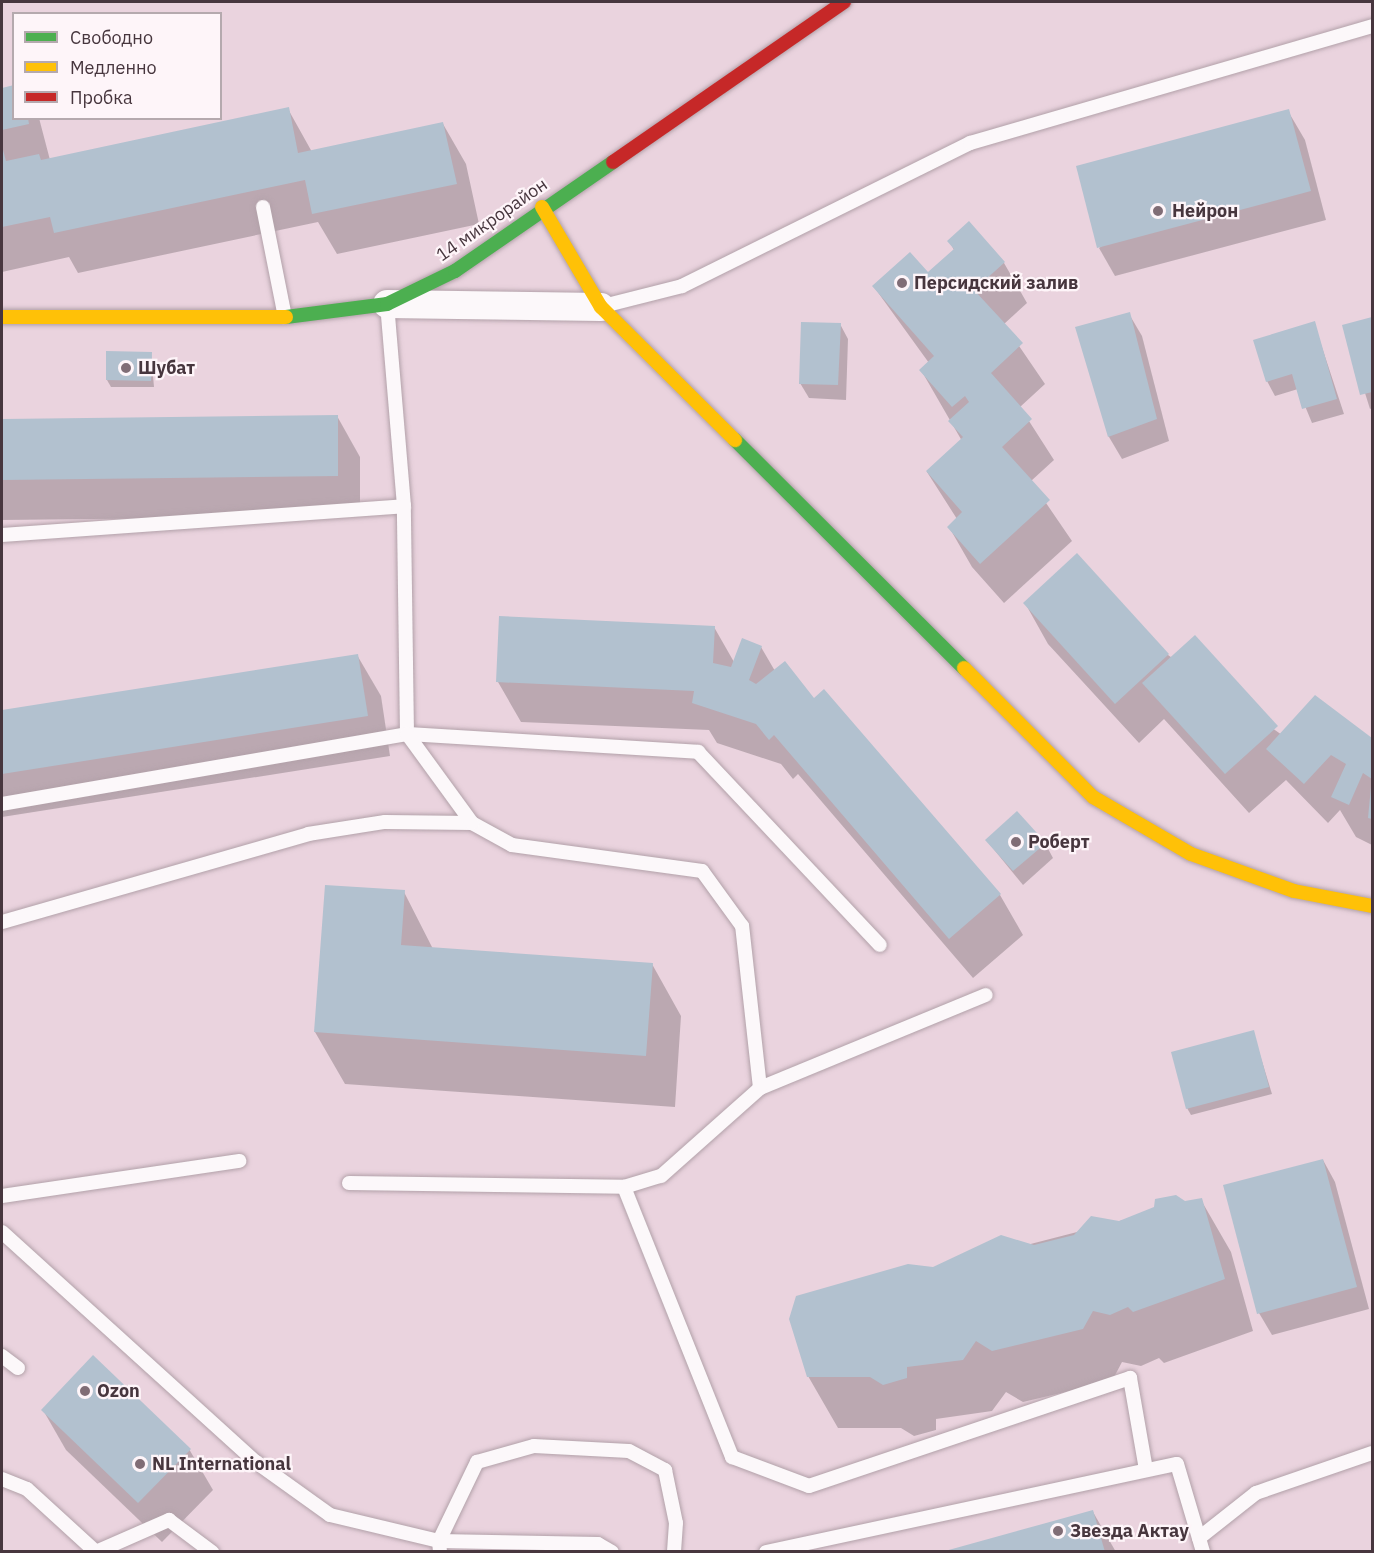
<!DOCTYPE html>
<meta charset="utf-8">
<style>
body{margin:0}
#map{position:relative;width:1374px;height:1553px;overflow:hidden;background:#ead3de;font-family:"IBM Plex Sans",sans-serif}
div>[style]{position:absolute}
.shadow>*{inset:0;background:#0003}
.building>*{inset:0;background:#b2c1cf}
.roads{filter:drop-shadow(0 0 2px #b2a1a9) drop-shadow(0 0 2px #b2a1a9)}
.lane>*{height:14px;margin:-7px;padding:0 7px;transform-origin:7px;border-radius:7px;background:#fcf8fa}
.street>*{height:28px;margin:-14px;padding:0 14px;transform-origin:14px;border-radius:14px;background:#fcf8fa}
.fast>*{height:14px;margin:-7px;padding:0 7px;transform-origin:7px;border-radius:7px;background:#4caf50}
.slow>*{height:14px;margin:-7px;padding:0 7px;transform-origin:7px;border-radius:7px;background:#ffc107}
.jam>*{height:14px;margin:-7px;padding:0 7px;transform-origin:7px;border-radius:7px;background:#c62828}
.dots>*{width:16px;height:16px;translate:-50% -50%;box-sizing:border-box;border:3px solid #fef5f9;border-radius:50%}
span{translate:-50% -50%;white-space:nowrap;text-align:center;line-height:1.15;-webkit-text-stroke:4.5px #fef5f9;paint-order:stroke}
.poi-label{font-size:18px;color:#47363e;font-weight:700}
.left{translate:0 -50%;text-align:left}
.street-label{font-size:18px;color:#47363e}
.frame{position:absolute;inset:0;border:3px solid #47363e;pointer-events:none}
.legend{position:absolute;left:12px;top:12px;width:210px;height:108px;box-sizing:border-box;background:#fef5f9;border:2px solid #b5a9ae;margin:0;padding:8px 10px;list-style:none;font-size:18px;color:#47363e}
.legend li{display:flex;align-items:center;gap:12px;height:30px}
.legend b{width:30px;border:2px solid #b5a9ae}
</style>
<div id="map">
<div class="shadow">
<i style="clip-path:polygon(14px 87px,14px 118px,39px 118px,50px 160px,288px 109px,312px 152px,443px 124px,466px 164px,479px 224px,337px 254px,318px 222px,78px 273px,69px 257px,2px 272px,2px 89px)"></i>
<i style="clip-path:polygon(1288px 111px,1305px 140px,1326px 220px,1115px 276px,1099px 248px)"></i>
<i style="clip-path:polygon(969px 223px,1004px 263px,1027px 303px,1004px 324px,1045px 384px,1020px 407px,1054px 460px,1031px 481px,1072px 541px,1004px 603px,972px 567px,949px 527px,957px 519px,927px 472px,962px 441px,921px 370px,929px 363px,874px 287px,928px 274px,954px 250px,949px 241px)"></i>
<i style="clip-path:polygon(1129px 314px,1142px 336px,1169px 441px,1122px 459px,1109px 437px,1077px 328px)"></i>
<i style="clip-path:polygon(1372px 319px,1372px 408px,1370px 409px,1344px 326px)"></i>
<i style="clip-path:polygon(1314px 323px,1344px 414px,1312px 423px,1298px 389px,1275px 396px,1267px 381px)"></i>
<i style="clip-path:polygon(840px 324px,848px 339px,846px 400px,809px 398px,800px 383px)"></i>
<i style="clip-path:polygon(151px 353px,154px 387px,111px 387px,107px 380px)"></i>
<i style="clip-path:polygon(337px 416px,360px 457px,360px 516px,2px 520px,2px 420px)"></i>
<i style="clip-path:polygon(1025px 603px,1168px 655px,1282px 735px,1347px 725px,1372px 739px,1372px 845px,1356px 837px,1340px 810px,1328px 823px,1286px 780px,1249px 813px,1164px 719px,1139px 743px,1048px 644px)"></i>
<i style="clip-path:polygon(714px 627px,734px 662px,761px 647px,775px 671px,814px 700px,824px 691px,1000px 895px,1023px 935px,973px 978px,798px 774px,793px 779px,781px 764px,717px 743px,709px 730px,521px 722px,498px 682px)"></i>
<i style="clip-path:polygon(357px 655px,381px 696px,390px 756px,2px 817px,2px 711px)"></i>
<i style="clip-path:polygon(987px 841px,1045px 843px,1053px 858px,1023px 885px)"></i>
<i style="clip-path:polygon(404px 892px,433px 949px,652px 964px,681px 1016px,675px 1107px,345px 1084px,315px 1032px)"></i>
<i style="clip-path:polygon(1253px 1032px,1272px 1094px,1191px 1115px,1187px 1108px)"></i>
<i style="clip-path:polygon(1323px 1160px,1335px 1182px,1369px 1309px,1272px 1335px,1259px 1313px)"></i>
<i style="clip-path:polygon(1201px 1200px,1231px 1252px,1253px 1331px,1164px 1363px,1159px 1358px,1141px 1366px,1122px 1362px,1112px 1381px,1023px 1402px,1006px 1392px,992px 1411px,936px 1419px,936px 1430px,914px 1436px,901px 1428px,838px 1428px,808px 1376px,933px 1269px)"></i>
<i style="clip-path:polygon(43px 1410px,189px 1449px,213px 1490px,162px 1542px,66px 1450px)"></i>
<i style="clip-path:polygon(1093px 1512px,1116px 1552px,948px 1552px)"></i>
</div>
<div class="building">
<i style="clip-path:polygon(14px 85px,14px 118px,28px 118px,29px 124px,2px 130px,2px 88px)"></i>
<i style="clip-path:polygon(289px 107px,298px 153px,443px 122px,457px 184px,312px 214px,305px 180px,54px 233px,50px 217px,2px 227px,2px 146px,6px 161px,39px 154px,41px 160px)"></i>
<i style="clip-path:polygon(1289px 109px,1311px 191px,1097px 248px,1076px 166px)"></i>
<i style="clip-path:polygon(969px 221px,1005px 262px,974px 290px,1023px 343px,991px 373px,1032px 419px,1002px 447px,1050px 500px,980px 564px,947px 527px,962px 512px,926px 471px,963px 437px,948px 421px,969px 402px,965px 396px,952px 407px,919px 370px,934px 356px,872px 286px,910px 252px,928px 272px,954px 249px,947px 241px)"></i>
<i style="clip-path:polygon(1130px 312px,1157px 419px,1108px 437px,1075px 327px)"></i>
<i style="clip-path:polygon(1372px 317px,1372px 392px,1360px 395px,1342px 325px)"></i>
<i style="clip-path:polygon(1315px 321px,1337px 399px,1302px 409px,1292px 374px,1266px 382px,1253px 340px)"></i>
<i style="clip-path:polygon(801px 322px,841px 323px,838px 385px,799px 384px)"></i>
<i style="clip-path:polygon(106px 351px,152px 352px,151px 381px,106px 380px)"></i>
<i style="clip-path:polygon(338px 415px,338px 476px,2px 480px,2px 419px)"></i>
<i style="clip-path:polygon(1077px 553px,1169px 654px,1115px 704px,1023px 603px)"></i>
<i style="clip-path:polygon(499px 616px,715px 626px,713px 663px,731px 667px,742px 638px,762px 646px,749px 680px,756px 684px,785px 661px,814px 698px,824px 689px,1001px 894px,949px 939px,774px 735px,769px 740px,756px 724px,692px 703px,694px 691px,496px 682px)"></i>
<i style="clip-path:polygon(1195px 635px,1278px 726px,1225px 774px,1142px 683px)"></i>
<i style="clip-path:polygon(358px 654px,368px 716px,2px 774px,2px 710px)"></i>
<i style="clip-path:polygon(1315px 695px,1372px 738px,1372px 779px,1363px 773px,1349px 805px,1331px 797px,1346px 764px,1331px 755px,1304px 784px,1266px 749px)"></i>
<i style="clip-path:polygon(1371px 787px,1372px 787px,1372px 819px,1368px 818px)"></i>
<i style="clip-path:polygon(1017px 811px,1046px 843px,1013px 871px,985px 840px)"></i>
<i style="clip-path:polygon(325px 885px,405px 890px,401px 945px,653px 963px,646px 1056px,314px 1032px)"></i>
<i style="clip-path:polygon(1254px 1030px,1269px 1087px,1186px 1109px,1171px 1052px)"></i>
<i style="clip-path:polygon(1323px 1159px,1357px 1287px,1257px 1314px,1223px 1185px)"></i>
<i style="clip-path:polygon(1176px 1195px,1185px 1201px,1202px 1198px,1225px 1279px,1133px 1312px,1128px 1307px,1110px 1315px,1093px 1311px,1083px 1329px,992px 1351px,976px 1341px,963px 1360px,907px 1367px,907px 1378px,883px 1385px,870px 1377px,807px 1377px,789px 1319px,796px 1296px,908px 1264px,933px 1267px,1001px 1235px,1034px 1245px,1074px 1235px,1091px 1216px,1119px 1221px,1154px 1207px,1155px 1199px)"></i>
<i style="clip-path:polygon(93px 1355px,191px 1449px,138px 1503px,41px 1410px)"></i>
<i style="clip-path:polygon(1093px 1510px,1105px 1552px,945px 1552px,945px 1551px)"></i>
</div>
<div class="roads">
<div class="lane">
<i style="left:263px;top:207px;width:112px;rotate:78.7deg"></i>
<i style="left:603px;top:306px;width:81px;rotate:-14.2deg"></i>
<i style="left:682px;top:286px;width:322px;rotate:-26.4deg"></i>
<i style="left:970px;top:143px;width:419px;rotate:-16.2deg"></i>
<i style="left:2px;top:535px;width:403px;rotate:-4.1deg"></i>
<i style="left:404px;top:506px;width:203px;rotate:-94.8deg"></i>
<i style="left:407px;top:734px;width:292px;rotate:3.5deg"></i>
<i style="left:698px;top:752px;width:265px;rotate:46.7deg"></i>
<i style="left:2px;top:804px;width:411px;rotate:-9.8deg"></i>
<i style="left:407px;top:734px;width:228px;rotate:-90.8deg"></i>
<i style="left:2px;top:922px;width:318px;rotate:-16deg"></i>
<i style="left:308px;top:834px;width:78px;rotate:-8.9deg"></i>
<i style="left:385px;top:822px;width:87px;rotate:0.7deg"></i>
<i style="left:760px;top:1088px;width:244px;rotate:-22.4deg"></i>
<i style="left:349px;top:1183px;width:275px;rotate:0.8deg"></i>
<i style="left:624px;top:1187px;width:39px;rotate:-17deg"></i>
<i style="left:661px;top:1176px;width:132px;rotate:-41.6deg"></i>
<i style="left:760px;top:1088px;width:163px;rotate:-96.3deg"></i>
<i style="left:742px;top:926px;width:68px;rotate:-126deg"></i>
<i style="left:702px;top:871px;width:192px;rotate:-172.2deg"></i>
<i style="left:512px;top:845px;width:46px;rotate:-151.2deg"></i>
<i style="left:472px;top:823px;width:110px;rotate:-126.1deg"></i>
<i style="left:624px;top:1187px;width:291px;rotate:68.2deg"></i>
<i style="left:732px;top:1457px;width:82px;rotate:20.6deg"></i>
<i style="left:809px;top:1486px;width:339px;rotate:-18.6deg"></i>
<i style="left:1130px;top:1378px;width:93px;rotate:80.1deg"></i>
<i style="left:2px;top:1196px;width:240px;rotate:-8.4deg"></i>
<i style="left:2px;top:1232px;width:343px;rotate:42.2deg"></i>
<i style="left:256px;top:1462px;width:91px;rotate:35.6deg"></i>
<i style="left:330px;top:1515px;width:112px;rotate:13.4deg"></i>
<i style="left:439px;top:1541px;width:159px;rotate:1.1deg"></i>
<i style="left:598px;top:1544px;width:16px;rotate:30deg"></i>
<i style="left:2px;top:1356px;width:20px;rotate:37deg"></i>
<i style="left:2px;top:1479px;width:27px;rotate:22deg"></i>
<i style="left:27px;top:1489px;width:93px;rotate:42.4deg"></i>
<i style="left:1199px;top:1538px;width:73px;rotate:-38.3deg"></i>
<i style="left:1256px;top:1493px;width:123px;rotate:-19deg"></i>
<i style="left:96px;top:1552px;width:80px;rotate:-23.7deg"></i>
<i style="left:169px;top:1520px;width:54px;rotate:36.7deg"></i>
<i style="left:440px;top:1552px;width:11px;rotate:-95deg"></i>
<i style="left:439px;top:1541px;width:88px;rotate:-64.3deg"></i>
<i style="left:477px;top:1462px;width:59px;rotate:-15.7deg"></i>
<i style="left:534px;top:1446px;width:95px;rotate:3deg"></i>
<i style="left:629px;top:1451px;width:41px;rotate:27.8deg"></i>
<i style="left:665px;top:1470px;width:54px;rotate:78.3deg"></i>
<i style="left:676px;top:1523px;width:29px;rotate:94deg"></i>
<i style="left:766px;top:1552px;width:420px;rotate:-12.1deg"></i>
<i style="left:1177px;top:1464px;width:92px;rotate:73.5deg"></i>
</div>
<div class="street">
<i style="left:387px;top:304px;width:214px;rotate:0.8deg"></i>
</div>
<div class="fast">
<i style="left:286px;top:317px;width:102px;rotate:-7.3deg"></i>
<i style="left:387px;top:304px;width:76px;rotate:-25.9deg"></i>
<i style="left:455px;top:271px;width:192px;rotate:-34.6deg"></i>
<i style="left:735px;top:440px;width:323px;rotate:44.9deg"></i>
</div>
<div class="slow">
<i style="left:542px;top:207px;width:116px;rotate:59.5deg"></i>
<i style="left:601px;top:307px;width:189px;rotate:44.8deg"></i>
<i style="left:2px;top:317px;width:284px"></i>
<i style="left:964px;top:668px;width:182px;rotate:45deg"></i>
<i style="left:1093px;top:797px;width:113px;rotate:30.2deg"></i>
<i style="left:1191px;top:854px;width:109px;rotate:19.8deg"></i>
<i style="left:1294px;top:891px;width:79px;rotate:10.9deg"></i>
</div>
<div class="jam">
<i style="left:613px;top:162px;width:281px;rotate:-34.7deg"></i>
</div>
</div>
<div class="dots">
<i style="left:1158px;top:211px;background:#806d76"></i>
<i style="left:902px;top:283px;background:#806d76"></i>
<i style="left:126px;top:368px;background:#806d76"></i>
<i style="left:1016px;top:842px;background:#806d76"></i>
<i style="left:85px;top:1391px;background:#806d76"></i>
<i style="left:140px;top:1464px;background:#806d76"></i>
<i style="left:1058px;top:1531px;background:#806d76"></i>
</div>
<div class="poi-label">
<span class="left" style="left:1172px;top:211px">Нейрон</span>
<span class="left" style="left:914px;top:283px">Персидский залив</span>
<span class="left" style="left:138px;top:368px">Шубат</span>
<span class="left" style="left:1028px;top:842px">Роберт</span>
<span class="left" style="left:97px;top:1391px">Ozon</span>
<span class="left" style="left:152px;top:1464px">NL International</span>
<span class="left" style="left:1070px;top:1531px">Звезда Актау</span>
</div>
<div class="street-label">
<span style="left:492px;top:220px;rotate:-35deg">14 микрорайон</span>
</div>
<div class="frame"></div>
<ul class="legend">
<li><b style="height:8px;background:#4caf50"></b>Свободно</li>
<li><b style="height:8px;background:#ffc107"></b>Медленно</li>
<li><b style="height:8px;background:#c62828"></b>Пробка</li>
</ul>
</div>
